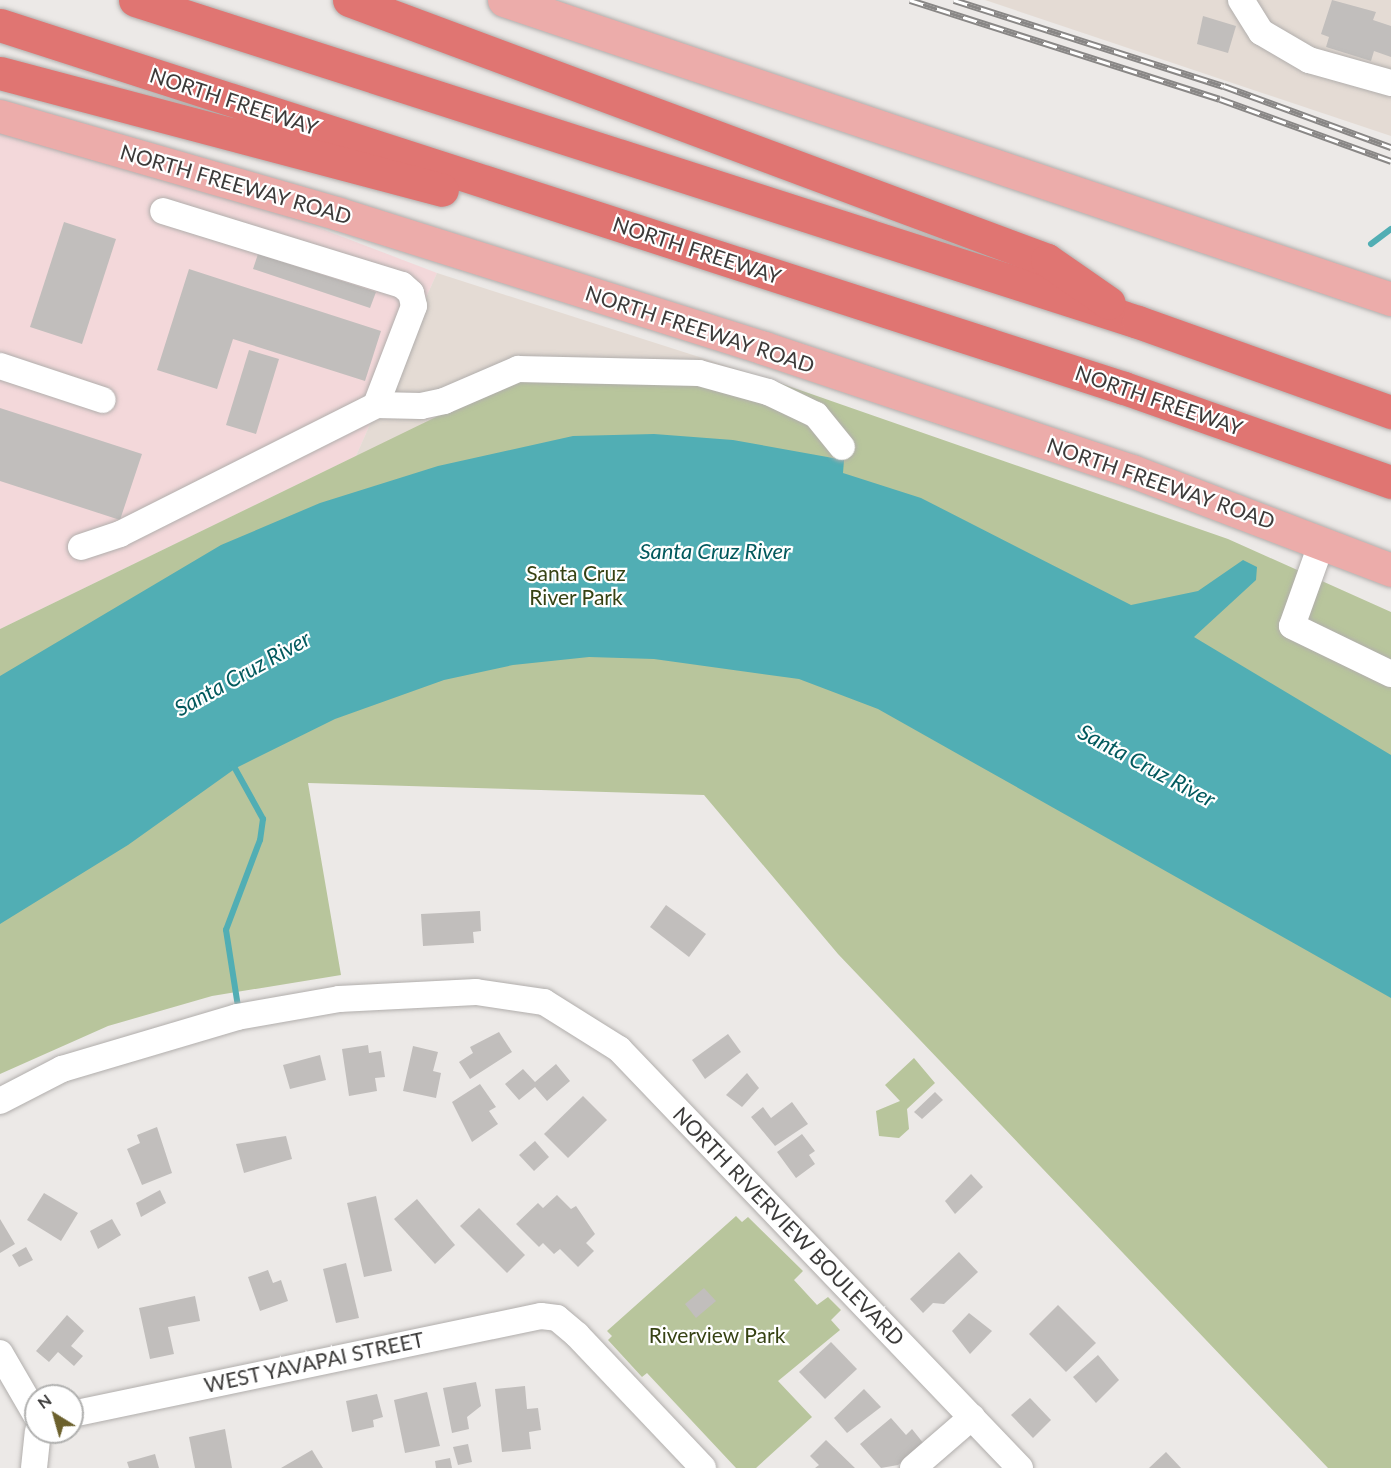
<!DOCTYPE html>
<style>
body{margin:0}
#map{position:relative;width:1391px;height:1468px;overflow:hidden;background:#ece9e7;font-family:Lato,sans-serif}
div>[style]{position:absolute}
.commercial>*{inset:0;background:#f3d8da}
.built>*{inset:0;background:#e4dbd4}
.green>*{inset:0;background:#b8c59c}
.water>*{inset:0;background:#51aeb4}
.stream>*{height:6px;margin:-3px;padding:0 3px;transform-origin:3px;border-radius:3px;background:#51aeb4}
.building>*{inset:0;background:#c1bebc}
.roads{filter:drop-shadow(0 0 2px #b1aeac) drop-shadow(0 0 2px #b1aeac)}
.minor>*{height:26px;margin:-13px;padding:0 13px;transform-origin:13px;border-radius:13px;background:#fff}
.major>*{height:33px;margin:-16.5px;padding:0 16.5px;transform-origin:16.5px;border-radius:16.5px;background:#ecacaa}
.highway>*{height:33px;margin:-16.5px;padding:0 16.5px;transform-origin:16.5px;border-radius:16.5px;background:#e07572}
.rail>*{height:7px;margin-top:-3.5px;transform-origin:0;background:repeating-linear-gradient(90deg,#fff 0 14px,#898786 0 28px);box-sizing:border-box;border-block:2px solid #898786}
span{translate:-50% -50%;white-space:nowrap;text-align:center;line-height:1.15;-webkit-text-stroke:4.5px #fff;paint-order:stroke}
.street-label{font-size:21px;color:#3c3b3a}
.park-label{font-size:21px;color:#364213}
.water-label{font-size:22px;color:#02595d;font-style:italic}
.north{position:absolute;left:24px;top:1384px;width:60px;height:60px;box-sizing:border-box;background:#fff;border:2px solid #b1b1b0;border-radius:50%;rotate:323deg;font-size:16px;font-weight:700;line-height:24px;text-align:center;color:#3c3b3a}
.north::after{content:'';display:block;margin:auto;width:21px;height:27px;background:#6c612d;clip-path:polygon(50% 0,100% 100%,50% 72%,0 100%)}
</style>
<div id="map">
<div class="commercial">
<i style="clip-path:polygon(0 132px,267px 208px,437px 273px,356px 456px,0 629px)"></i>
</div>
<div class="built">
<i style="clip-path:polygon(985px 0,1391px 0,1391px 136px)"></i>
<i style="clip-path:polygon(437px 273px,771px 380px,356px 456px)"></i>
</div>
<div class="green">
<i style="clip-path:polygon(514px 379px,771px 380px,1228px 539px,1391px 612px,1391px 1468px,1328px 1468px,838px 954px,704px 795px,308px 783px,341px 975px,212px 996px,108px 1026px,0 1074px,0 629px)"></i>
<i style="clip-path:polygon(914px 1058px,935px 1083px,907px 1109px,909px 1129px,899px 1138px,879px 1136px,876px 1111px,900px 1101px,885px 1085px)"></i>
<i style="clip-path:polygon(736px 1216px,742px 1222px,748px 1217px,803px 1271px,794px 1280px,817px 1305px,828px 1297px,841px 1310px,831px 1320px,840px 1330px,778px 1381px,812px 1417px,756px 1468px,736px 1468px,647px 1373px,642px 1377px,608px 1340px,612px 1336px,607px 1331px)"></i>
</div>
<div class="water">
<i style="clip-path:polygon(654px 434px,733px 440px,844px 460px,843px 473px,921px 498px,1131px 605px,1198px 591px,1243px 560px,1257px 567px,1256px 580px,1194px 637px,1391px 755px,1391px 998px,878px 709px,799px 679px,654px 659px,589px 657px,513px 665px,444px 680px,335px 719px,236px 768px,128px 845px,0 924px,0 676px,221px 545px,320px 503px,438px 466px,573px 436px)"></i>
</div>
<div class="stream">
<i style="left:1371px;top:244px;width:25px;rotate:-37deg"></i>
<i style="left:232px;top:763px;width:64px;rotate:61deg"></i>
<i style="left:263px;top:819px;width:21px;rotate:98deg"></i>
<i style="left:260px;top:840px;width:96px;rotate:110.7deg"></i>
<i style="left:226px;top:930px;width:78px;rotate:81.1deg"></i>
</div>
<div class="building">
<i style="clip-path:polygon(1332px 0,1376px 12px,1373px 20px,1391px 26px,1391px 57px,1374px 51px,1371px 61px,1326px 47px,1329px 37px,1321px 34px)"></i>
<i style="clip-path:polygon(1203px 16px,1236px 26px,1228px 53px,1197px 44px)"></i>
<i style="clip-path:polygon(64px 222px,116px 239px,82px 344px,30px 327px)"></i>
<i style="clip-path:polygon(258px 254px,376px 292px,370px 308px,253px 269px)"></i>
<i style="clip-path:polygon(189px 269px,381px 331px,365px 381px,233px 339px,217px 389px,157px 370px)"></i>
<i style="clip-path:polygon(249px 350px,279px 359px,256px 434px,226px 425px)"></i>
<i style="clip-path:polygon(0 408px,142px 454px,120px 520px,0 481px)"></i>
<i style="clip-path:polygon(666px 905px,706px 934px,689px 957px,650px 927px)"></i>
<i style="clip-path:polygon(480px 911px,481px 931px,473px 932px,474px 943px,423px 946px,421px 914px)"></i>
<i style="clip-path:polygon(499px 1032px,512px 1052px,470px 1079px,459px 1062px,473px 1053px,470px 1047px)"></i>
<i style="clip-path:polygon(728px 1034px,741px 1052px,705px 1079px,692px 1060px)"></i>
<i style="clip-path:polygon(368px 1045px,369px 1053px,381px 1051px,385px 1077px,375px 1078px,377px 1091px,349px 1096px,342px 1049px)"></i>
<i style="clip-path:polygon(413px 1046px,438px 1052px,433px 1071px,441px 1073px,436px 1098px,403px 1091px)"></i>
<i style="clip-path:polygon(320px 1055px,326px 1080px,290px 1089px,283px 1065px)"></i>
<i style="clip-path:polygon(556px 1064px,570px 1081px,547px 1101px,535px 1087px,519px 1100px,505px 1084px,523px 1069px,535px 1082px)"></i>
<i style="clip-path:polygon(747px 1073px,759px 1088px,742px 1107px,726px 1095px)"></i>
<i style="clip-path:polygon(480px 1084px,496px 1107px,489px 1111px,498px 1124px,472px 1142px,452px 1102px)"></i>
<i style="clip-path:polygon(935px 1092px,943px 1100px,922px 1119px,914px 1112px)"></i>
<i style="clip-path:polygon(583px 1096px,607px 1120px,568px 1158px,544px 1134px)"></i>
<i style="clip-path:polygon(792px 1102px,808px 1124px,775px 1146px,751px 1117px,763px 1107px,771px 1118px)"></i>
<i style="clip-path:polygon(157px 1127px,172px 1173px,142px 1185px,127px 1149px,140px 1143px,137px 1135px)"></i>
<i style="clip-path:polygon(802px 1134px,815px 1151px,809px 1155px,815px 1164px,796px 1178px,777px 1152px)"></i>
<i style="clip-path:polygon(286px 1136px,292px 1159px,244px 1173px,236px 1144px)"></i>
<i style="clip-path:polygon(535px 1141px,549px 1157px,534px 1171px,519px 1155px)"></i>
<i style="clip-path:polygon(971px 1174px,983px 1187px,955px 1214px,945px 1201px)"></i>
<i style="clip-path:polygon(160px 1190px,166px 1203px,141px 1217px,136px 1203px)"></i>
<i style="clip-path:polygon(44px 1193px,78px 1213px,61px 1241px,27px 1220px)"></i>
<i style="clip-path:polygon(557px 1195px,571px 1209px,576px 1206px,595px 1234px,586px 1243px,594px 1251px,578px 1267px,560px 1249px,554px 1254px,543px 1243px,539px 1247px,516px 1224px,538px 1203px,543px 1208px)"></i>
<i style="clip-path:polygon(376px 1196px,392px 1271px,364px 1277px,347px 1203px)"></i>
<i style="clip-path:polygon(417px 1199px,455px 1245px,435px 1264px,394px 1219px)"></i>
<i style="clip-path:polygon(479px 1208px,525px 1255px,507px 1273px,460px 1226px)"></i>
<i style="clip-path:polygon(0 1219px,15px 1244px,0 1253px)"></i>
<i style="clip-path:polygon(112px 1219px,121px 1235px,98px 1249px,90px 1231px)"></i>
<i style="clip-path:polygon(26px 1247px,33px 1260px,19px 1267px,12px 1255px)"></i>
<i style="clip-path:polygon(959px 1252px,978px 1272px,944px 1304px,933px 1303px,923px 1313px,910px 1299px)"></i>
<i style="clip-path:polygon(346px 1263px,359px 1318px,336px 1323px,323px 1269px)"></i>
<i style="clip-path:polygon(268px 1270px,273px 1283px,281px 1280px,288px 1301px,260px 1311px,248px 1277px)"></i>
<i style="clip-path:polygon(704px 1288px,716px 1301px,696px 1318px,685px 1304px)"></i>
<i style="clip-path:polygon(195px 1296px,200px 1321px,168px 1327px,174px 1354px,150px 1359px,139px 1308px)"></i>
<i style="clip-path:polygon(1058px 1305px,1096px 1343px,1066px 1372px,1029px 1334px)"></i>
<i style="clip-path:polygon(969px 1313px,992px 1331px,970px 1354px,952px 1331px)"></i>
<i style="clip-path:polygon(67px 1315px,84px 1331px,71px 1346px,83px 1356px,74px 1366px,58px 1352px,49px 1362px,36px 1351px)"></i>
<i style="clip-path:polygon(831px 1342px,857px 1369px,825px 1399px,799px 1372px)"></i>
<i style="clip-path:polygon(1098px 1355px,1119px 1380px,1096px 1403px,1073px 1377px)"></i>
<i style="clip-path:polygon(476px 1382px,481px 1406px,467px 1417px,469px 1429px,452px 1433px,443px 1388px)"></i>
<i style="clip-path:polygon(525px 1386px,527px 1409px,538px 1408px,541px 1430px,529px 1432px,531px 1449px,502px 1452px,495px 1389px)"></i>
<i style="clip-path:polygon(864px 1389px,881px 1407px,847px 1433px,834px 1418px)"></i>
<i style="clip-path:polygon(427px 1392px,440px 1446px,405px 1453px,394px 1400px)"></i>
<i style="clip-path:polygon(377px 1394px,383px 1417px,373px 1420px,374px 1427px,352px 1432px,346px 1401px)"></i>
<i style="clip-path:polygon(1030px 1398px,1051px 1420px,1033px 1438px,1011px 1415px)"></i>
<i style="clip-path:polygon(891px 1418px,906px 1435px,912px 1429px,924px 1444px,898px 1465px,881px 1468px,860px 1444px)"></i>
<i style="clip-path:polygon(225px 1429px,232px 1468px,195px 1468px,189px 1437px)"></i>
<i style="clip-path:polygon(826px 1440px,855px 1468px,815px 1468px,819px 1465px,810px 1456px)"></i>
<i style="clip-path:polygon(468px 1444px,472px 1462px,458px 1465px,453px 1447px)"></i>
<i style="clip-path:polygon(312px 1450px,323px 1468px,281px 1468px)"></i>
<i style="clip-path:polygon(1166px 1452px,1181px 1468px,1149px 1468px)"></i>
<i style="clip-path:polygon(155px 1454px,159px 1468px,129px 1468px,127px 1462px)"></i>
<i style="clip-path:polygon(450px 1458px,452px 1468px,436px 1468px,435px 1461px)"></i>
</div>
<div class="roads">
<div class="minor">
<i style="left:1241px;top:0;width:38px;rotate:58deg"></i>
<i style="left:1261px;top:32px;width:56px;rotate:30.3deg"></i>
<i style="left:1309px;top:60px;width:85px;rotate:15.7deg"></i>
<i style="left:0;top:366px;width:108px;rotate:18.3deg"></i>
<i style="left:376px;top:405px;width:45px;rotate:1.3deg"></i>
<i style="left:421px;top:406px;width:24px;rotate:-12deg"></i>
<i style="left:444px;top:401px;width:81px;rotate:-23.4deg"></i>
<i style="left:518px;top:369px;width:181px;rotate:1.3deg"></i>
<i style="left:699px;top:373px;width:72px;rotate:15.4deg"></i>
<i style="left:768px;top:392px;width:53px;rotate:25.6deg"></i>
<i style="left:816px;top:415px;width:41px;rotate:50.9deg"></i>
<i style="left:1322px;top:542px;width:89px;rotate:109.7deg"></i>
<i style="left:1292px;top:626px;width:110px;rotate:25.9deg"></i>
<i style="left:81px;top:547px;width:41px;rotate:-18.4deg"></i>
<i style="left:120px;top:534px;width:287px;rotate:-26.7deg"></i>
<i style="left:376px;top:405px;width:106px;rotate:-69deg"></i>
<i style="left:414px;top:306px;width:13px;rotate:-103deg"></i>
<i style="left:411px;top:293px;width:12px;rotate:-138deg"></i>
<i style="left:402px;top:285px;width:250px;rotate:-162.8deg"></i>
<i style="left:0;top:1101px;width:70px;rotate:-27.3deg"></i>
<i style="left:62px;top:1069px;width:183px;rotate:-16.5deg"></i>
<i style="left:237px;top:1017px;width:104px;rotate:-10deg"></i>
<i style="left:339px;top:999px;width:137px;rotate:-2.9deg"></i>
<i style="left:476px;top:992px;width:69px;rotate:8.4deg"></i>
<i style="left:544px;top:1002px;width:89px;rotate:32.1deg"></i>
<i style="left:619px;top:1049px;width:580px;rotate:46.26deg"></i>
<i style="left:0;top:1353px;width:72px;rotate:59.9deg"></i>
<i style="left:72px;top:1414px;width:479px;rotate:-11.8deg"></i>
<i style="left:541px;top:1316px;width:16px;rotate:7deg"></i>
<i style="left:557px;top:1318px;width:26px;rotate:40deg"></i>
<i style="left:577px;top:1335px;width:183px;rotate:46.5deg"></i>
<i style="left:34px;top:1468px;width:36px;rotate:-84deg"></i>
<i style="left:913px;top:1468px;width:78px;rotate:-40.8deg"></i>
</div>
<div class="major">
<i style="left:504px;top:0;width:936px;rotate:18.63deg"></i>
<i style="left:0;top:116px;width:353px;rotate:16.1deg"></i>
<i style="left:339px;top:214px;width:446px;rotate:17.5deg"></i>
<i style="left:764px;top:348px;width:388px;rotate:18.5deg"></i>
<i style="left:1132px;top:471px;width:277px;rotate:20.9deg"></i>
</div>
<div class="highway">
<i style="left:135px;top:0;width:1053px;rotate:17.8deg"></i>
<i style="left:1138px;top:322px;width:269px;rotate:19.6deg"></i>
<i style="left:349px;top:0;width:745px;rotate:20.43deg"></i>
<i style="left:1047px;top:260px;width:75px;rotate:34.7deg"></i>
<i style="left:0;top:25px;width:1181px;rotate:17.9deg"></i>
<i style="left:1124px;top:388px;width:283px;rotate:19.4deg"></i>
<i style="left:0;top:73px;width:457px;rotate:14.8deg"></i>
</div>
</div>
<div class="rail">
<i style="left:910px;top:0;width:325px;rotate:17.7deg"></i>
<i style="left:1220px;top:99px;width:182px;rotate:19.9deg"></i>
<i style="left:954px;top:0;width:283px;rotate:17.7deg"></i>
<i style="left:1224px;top:86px;width:178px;rotate:20.1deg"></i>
</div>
<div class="street-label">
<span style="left:234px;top:101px;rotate:18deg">NORTH FREEWAY</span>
<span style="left:236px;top:184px;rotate:16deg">NORTH FREEWAY ROAD</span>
<span style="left:697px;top:250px;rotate:18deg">NORTH FREEWAY</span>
<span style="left:700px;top:329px;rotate:18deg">NORTH FREEWAY ROAD</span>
<span style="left:1159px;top:400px;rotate:19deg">NORTH FREEWAY</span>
<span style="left:1161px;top:483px;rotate:19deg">NORTH FREEWAY ROAD</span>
<span style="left:789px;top:1226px;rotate:46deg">NORTH RIVERVIEW BOULEVARD</span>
<span style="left:314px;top:1362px;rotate:-12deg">WEST YAVAPAI STREET</span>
</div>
<div class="park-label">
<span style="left:576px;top:585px">Santa Cruz<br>River Park</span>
<span style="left:717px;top:1335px">Riverview Park</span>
</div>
<div class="water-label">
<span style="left:715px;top:551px">Santa Cruz River</span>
<span style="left:242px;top:673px;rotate:-29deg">Santa Cruz River</span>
<span style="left:1147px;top:765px;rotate:28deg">Santa Cruz River</span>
</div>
<div class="north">N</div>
</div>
